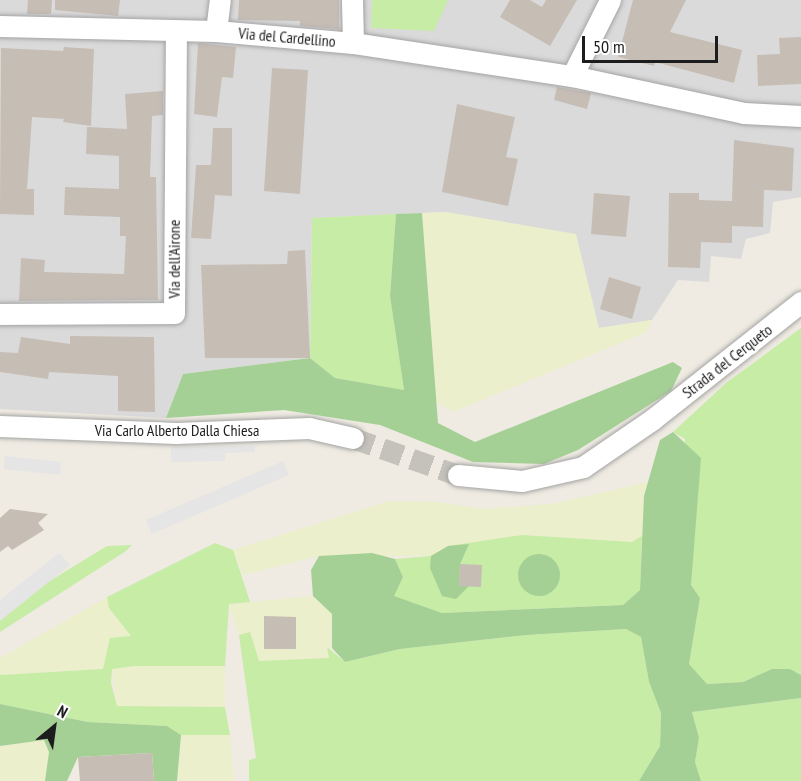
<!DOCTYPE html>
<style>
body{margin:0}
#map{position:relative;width:801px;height:781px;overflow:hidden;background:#efebe2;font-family:"PT Sans Narrow",sans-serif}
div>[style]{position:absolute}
.residential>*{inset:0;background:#dbdada}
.farmland>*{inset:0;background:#ebefcc}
.grass>*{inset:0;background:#c6eca5}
.forest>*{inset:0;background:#a5d095}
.round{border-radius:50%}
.parking>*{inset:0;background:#e5e5e5}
.building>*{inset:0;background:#c6bdb5}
.minor-tunnel>*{height:21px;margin-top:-10.5px;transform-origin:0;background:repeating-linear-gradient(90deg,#c5c2bb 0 21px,transparent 0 31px)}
.roads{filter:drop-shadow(0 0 2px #a4a4a4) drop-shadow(0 0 2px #a4a4a4)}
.minor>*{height:21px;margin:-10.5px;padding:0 10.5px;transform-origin:10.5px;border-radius:10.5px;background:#fff}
span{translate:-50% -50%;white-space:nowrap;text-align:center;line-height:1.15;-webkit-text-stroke:4.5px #fff;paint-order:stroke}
.street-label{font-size:16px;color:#1d1d1d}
.north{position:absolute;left:24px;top:697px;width:60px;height:60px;-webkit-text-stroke:4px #fff;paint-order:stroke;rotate:29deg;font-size:16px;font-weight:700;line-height:24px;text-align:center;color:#1d1d1d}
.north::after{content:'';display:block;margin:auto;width:21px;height:27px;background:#1d1d1d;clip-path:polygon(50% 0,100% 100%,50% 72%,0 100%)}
.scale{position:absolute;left:582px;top:36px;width:136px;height:27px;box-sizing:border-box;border:3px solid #1d1d1d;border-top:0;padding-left:8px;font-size:18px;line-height:21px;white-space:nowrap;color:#1d1d1d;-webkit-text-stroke:4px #fff;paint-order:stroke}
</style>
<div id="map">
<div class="residential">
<i style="clip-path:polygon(0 0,801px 0,801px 197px,773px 202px,770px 233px,746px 239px,741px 259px,711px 256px,709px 282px,678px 280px,652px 320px,599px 328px,446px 212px,312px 218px,310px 358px,183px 374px,166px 418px,0 409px)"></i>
</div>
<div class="farmland">
<i style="clip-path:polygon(446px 212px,576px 234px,599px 328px,652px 320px,647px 332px,453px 412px,436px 402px,422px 213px)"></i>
<i style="clip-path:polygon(648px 482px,642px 536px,632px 542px,522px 535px,448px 546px,431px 556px,319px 556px,243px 575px,233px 550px,389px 501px,438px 502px,484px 509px,552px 504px)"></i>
<i style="clip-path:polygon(313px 596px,332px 614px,330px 658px,258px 661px,250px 632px,239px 635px,229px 604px)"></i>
<i style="clip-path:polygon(107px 597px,109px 608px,131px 636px,103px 669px,0 675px,0 658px)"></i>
<i style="clip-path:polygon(134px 666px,225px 666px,225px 707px,117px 706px,112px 669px)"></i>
<i style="clip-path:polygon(181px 735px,230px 735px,234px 781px,177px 781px)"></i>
<i style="clip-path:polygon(44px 740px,49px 752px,45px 781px,0 781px,0 746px)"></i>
</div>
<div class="grass">
<i style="clip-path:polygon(372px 0,448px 0,434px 31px,371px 28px)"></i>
<i style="clip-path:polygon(396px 214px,390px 296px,404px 390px,335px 378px,310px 358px,312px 218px)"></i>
<i style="clip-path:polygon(801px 328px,801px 675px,790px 669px,772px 669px,743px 682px,707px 684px,689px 664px,700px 598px,691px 585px,685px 439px,673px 432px,726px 383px)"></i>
<i style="clip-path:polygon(522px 535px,632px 542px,642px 536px,640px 590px,623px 605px,442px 613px,393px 596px,403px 577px,395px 559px,431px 556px,448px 546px)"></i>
<i style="clip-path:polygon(215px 543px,233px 550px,250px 602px,229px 604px,225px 666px,134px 666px,112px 669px,111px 683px,117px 706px,225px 707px,230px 735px,181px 735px,167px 726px,88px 722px,0 704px,0 675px,103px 669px,110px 638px,131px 636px,109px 608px,107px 597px)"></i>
<i style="clip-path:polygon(132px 545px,126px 551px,0 632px,0 616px,35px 590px,107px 546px)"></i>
<i style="clip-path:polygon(626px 629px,641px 637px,649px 682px,661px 713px,660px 746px,639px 781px,249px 781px,249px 760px,256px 758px,239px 635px,250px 632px,259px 661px,329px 658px,327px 647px,345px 662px,400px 649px,527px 635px)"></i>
<i style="clip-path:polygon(801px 698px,801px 781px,701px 781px,695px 762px,699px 738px,692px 712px)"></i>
</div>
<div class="forest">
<i style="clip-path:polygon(422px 213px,438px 423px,475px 442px,673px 362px,682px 368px,671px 391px,578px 450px,544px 464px,473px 462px,380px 425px,284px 410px,166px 418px,183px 374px,310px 358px,335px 378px,404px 390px,390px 296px,396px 214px)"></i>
<i style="clip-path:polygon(673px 432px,701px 458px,691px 585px,700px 598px,689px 664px,707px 684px,743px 682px,772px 669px,790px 669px,801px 675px,801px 698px,692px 712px,699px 738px,695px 762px,701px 781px,639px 781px,660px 746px,661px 713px,649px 682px,641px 637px,626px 629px,527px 635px,400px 649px,345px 662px,332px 648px,332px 614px,313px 596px,311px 570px,319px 556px,372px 553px,395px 559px,403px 577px,394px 596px,442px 613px,623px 605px,640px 590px,644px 496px,660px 440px)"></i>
<i style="clip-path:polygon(469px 544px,460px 564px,459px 585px,469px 586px,456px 599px,442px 596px,430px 568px,431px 556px,448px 546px)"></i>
<i class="round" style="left:518px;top:554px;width:42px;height:42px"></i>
<i style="clip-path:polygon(0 704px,88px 722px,167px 726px,181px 735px,177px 781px,154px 781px,152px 753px,78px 757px,67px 781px,45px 781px,49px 752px,44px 740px,0 746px)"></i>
</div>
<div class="parking">
<i style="clip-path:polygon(255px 446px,255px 452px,225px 453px,225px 461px,171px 462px,171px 447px)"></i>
<i style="clip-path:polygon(5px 456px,61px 462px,60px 475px,4px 469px)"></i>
<i style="clip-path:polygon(283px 461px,289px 475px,152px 534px,146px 520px)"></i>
<i style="clip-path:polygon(59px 553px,70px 565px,0 621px,0 600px)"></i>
</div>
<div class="building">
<i style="clip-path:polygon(28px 0,52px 0,51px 14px,27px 14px)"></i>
<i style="clip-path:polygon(55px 0,120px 0,118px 16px,55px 10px)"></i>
<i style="clip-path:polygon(239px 0,339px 0,339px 29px,300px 26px,300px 21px,238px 20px)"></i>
<i style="clip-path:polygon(510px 0,530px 0,542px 7px,546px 0,577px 0,550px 46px,500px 17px)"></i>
<i style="clip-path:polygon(633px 0,686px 0,670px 32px,742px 50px,734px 83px,655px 62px,654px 66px,618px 57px)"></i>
<i style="clip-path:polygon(801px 37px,801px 84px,758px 86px,757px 55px,780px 54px,779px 38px)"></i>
<i style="clip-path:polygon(198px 43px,236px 47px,233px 78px,222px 77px,217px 117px,194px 114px)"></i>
<i style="clip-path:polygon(64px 47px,94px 49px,91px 126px,63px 122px,64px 119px,32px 117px,27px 189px,34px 189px,34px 215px,0 214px,1px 48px,63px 51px)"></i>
<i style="clip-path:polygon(272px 68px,308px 70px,300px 194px,264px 191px)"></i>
<i style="clip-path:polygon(557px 87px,591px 93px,587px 109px,554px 100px)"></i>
<i style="clip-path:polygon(163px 91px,163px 115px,152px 116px,150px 177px,156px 177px,158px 300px,19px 301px,21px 258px,45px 260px,44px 272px,124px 274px,126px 236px,120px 236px,120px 217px,64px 215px,65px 187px,119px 189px,119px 156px,86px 154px,87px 127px,127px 129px,125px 94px)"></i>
<i style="clip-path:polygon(457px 104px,515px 117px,506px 157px,518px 159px,508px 206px,442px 192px)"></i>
<i style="clip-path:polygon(213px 128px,232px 128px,232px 196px,215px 195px,211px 239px,191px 238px,196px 165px,211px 165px)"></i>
<i style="clip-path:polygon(734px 140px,794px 148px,792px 191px,764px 190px,763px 227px,732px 226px,732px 243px,701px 242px,700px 268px,668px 267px,669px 193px,699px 193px,699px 200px,732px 201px)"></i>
<i style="clip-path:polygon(594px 193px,630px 196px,626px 237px,591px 234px)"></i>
<i style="clip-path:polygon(305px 250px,310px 358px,205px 358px,201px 265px,287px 264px,288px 251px)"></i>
<i style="clip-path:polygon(609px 277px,641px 287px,632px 319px,600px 309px)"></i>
<i style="clip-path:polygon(70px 336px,154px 337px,155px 412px,118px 411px,118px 376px,49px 372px,48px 379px,0 372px,0 352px,18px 353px,21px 337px,70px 344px)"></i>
<i style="clip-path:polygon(10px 509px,48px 514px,38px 523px,44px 530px,12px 550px,8px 546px,0 552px,0 518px)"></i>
<i style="clip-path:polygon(460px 564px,482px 565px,481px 587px,459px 586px)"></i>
<i style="clip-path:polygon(264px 616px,296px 617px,296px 649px,264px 649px)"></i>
<i style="clip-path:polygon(152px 753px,154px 781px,80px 781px,78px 757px)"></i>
</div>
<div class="minor-tunnel">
<i style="left:353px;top:438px;width:111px;rotate:19.4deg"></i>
</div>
<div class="roads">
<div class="minor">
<i style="left:352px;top:0;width:43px;rotate:88.7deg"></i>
<i style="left:0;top:26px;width:216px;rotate:1.3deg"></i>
<i style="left:216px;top:31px;width:138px;rotate:5deg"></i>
<i style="left:353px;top:43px;width:221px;rotate:8.6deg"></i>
<i style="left:572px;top:76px;width:176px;rotate:12.1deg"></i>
<i style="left:744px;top:113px;width:57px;rotate:3deg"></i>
<i style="left:216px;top:31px;width:31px;rotate:-83deg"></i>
<i style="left:572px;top:76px;width:85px;rotate:-63.4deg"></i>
<i style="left:0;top:314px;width:174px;rotate:-0.3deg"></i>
<i style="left:174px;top:313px;width:282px;rotate:-89.6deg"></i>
<i style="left:0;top:426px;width:176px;rotate:2.3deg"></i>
<i style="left:176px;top:433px;width:133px;rotate:-2.2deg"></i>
<i style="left:309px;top:428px;width:45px;rotate:12.8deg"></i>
<i style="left:458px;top:475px;width:64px;rotate:5.4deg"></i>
<i style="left:522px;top:481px;width:63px;rotate:-12.9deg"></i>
<i style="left:583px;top:467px;width:85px;rotate:-34.4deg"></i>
<i style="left:653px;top:419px;width:189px;rotate:-38.3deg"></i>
</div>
</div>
<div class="street-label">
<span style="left:287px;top:37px;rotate:5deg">Via del Cardellino</span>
<span style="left:174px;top:259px;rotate:-90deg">Via dell'Airone</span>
<span style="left:727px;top:361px;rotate:-38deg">Strada del Cerqueto</span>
<span style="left:177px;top:430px">Via Carlo Alberto Dalla Chiesa</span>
</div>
<div class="north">N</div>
<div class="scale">50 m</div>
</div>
